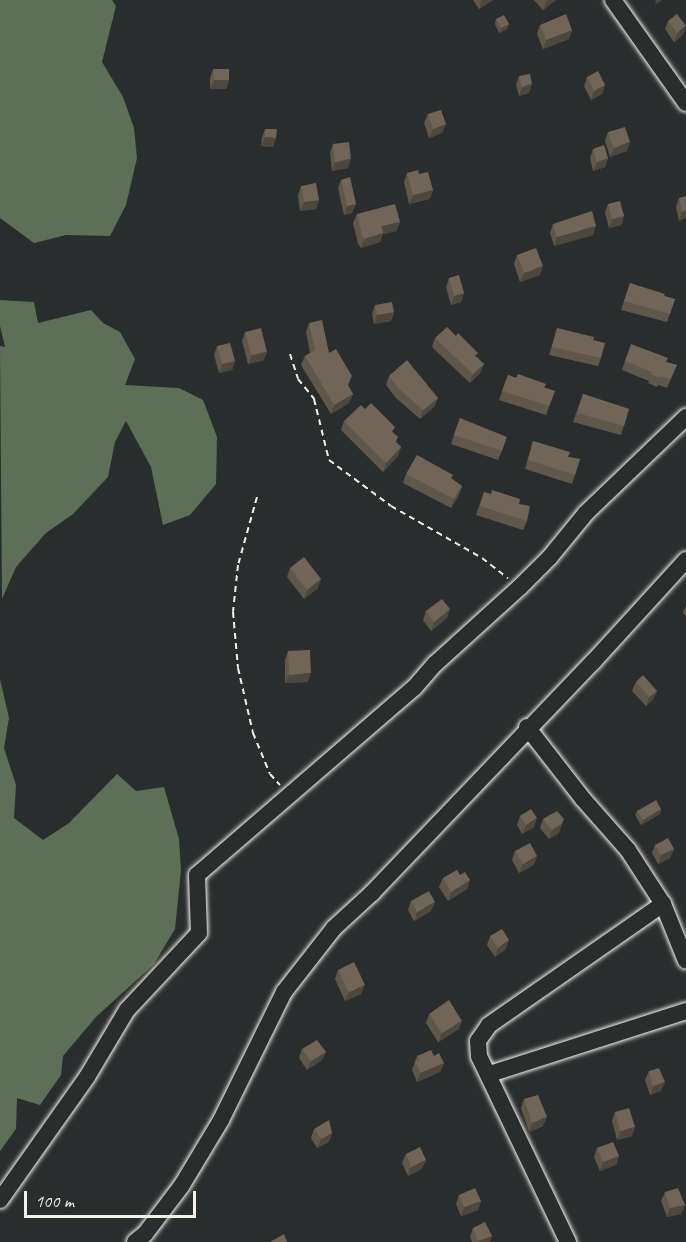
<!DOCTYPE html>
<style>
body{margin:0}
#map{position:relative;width:686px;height:1242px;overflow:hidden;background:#2a2d2e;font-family:Caveat,sans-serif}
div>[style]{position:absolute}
.green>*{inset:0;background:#5e6f58}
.path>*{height:2px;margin-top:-1px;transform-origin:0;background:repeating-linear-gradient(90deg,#f4f1e8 0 6px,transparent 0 10.5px)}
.roads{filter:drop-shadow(0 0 2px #f4f1e8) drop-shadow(0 0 2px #f4f1e8)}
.minor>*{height:16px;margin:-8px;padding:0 8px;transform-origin:8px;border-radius:8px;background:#2a2d2e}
.wall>*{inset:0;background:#60574b}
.shaded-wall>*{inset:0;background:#4e473d}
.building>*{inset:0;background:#706557}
span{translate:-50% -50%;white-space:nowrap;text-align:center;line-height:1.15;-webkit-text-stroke:4.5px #2a2d2e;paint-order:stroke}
.scale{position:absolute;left:24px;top:1191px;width:172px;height:27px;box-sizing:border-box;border:3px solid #f4f1e8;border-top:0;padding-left:8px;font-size:18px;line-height:21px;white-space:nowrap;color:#f4f1e8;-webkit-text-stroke:4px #2a2d2e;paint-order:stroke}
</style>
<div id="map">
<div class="green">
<i style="clip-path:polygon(0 0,112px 0,116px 6px,102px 62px,123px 97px,134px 128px,137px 158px,126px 205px,110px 236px,66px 235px,34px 243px,0 218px)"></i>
<i style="clip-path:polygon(0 300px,34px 302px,38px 323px,91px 310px,103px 323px,120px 332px,135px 359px,125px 385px,179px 388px,203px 400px,217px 437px,216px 484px,190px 515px,163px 525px,151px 467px,126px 421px,115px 442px,108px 477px,73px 514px,46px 533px,16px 567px,2px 599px,0 346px,5px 347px,0 326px)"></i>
<i style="clip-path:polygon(0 679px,9px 718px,4px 748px,16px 785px,14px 818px,43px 840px,69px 823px,117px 774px,136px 791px,164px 787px,179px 839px,181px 870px,175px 929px,154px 964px,96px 1017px,63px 1056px,61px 1075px,40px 1105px,17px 1098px,16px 1129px,0 1151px)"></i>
</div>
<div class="path">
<i style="left:290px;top:354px;width:26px;rotate:72deg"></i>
<i style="left:298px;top:379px;width:26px;rotate:51deg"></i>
<i style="left:314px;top:399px;width:63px;rotate:76.2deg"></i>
<i style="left:329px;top:460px;width:77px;rotate:36.6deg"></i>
<i style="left:391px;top:506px;width:105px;rotate:29.7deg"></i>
<i style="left:482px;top:558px;width:33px;rotate:38deg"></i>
<i style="left:257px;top:497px;width:71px;rotate:105.6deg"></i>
<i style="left:238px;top:565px;width:47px;rotate:96.1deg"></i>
<i style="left:233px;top:612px;width:56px;rotate:84.9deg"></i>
<i style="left:238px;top:668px;width:67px;rotate:77deg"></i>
<i style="left:253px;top:733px;width:44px;rotate:67.5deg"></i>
<i style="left:270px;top:774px;width:15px;rotate:48deg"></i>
</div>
<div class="roads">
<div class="minor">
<i style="left:613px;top:0;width:126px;rotate:54.7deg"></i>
<i style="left:527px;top:727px;width:91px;rotate:52.1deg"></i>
<i style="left:583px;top:799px;width:68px;rotate:48.6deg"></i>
<i style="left:628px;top:850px;width:64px;rotate:57.1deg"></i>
<i style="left:663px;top:904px;width:61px;rotate:68deg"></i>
<i style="left:490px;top:1074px;width:206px;rotate:-17.8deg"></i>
<i style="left:0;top:1200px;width:151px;rotate:-54.7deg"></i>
<i style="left:87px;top:1077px;width:78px;rotate:-59.2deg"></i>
<i style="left:127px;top:1010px;width:105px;rotate:-46.9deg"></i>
<i style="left:199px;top:933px;width:58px;rotate:-92deg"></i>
<i style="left:197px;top:875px;width:286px;rotate:-40.8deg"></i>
<i style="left:414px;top:688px;width:32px;rotate:-49deg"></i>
<i style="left:435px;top:664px;width:115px;rotate:-42.2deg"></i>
<i style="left:520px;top:587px;width:42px;rotate:-45deg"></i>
<i style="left:550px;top:557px;width:57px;rotate:-50.7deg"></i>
<i style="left:586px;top:513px;width:139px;rotate:-43.8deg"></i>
<i style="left:135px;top:1242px;width:13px;rotate:-39deg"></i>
<i style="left:145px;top:1234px;width:61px;rotate:-52.9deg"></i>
<i style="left:182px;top:1185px;width:76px;rotate:-59deg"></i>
<i style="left:221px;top:1120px;width:143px;rotate:-63.8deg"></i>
<i style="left:284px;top:992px;width:81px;rotate:-52deg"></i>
<i style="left:334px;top:928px;width:52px;rotate:-42.6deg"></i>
<i style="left:372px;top:893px;width:320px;rotate:-46.3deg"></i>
<i style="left:593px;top:662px;width:138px;rotate:-47.6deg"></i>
<i style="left:568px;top:1242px;width:206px;rotate:-115.6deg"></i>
<i style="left:479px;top:1056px;width:15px;rotate:-94deg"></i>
<i style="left:478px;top:1041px;width:19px;rotate:-55deg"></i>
<i style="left:489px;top:1025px;width:212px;rotate:-34.8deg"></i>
</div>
</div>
<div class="wall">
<i style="clip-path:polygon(473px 0,493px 0,479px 9px)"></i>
<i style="clip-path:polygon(534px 0,556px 0,543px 10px)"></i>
<i style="clip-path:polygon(496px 19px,509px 24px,507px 29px,499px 33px,495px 24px)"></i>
<i style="clip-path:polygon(668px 21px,683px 35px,674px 42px,665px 29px)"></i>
<i style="clip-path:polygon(540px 25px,572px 30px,569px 39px,543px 49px,537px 34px)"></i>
<i style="clip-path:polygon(213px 69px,229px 80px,226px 89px,210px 89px,210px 78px)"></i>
<i style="clip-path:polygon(519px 76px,529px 93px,519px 96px,516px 85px)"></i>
<i style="clip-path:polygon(587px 77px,605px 85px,602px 94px,591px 100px,584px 86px)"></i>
<i style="clip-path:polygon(428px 114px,446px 124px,442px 133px,429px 138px,424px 123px)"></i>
<i style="clip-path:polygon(265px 129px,273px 147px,261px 146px,262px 138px)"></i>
<i style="clip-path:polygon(608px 132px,627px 151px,610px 157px,605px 141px)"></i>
<i style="clip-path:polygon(333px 144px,348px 168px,332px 171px,330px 153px)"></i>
<i style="clip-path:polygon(593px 149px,608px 158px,605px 167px,593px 171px,590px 158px)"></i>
<i style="clip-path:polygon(407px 173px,419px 174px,433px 190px,430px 199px,409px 204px,404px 182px)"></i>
<i style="clip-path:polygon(341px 180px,356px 204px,352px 213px,344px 215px,338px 188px)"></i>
<i style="clip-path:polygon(301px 186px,319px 200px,316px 209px,300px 211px,298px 195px)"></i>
<i style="clip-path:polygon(679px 198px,686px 218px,679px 221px,676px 207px)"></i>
<i style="clip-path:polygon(608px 204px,624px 216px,621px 225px,609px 228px,605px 213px)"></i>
<i style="clip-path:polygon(357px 214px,400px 222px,396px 231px,383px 234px,380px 242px,361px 248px,358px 244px,353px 223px)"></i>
<i style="clip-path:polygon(553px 224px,593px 235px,554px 246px,550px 233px)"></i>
<i style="clip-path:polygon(517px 255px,540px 275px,520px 282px,514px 264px)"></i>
<i style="clip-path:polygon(449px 278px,464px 293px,461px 302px,451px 305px,446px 287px)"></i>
<i style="clip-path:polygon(630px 283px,664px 296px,675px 299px,667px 322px,621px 310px)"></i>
<i style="clip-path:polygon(375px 305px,394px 312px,391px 321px,374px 324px,372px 314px)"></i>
<i style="clip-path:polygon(309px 323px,329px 353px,353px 394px,349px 403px,331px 414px,301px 365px,305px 356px,310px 353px,306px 332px)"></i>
<i style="clip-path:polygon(557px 328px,593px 340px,601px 358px,598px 366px,549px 355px)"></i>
<i style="clip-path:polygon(245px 332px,264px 360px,248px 364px,242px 341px)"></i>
<i style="clip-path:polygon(435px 338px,477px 357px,484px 364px,480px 373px,470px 383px,432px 347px)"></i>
<i style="clip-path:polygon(217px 346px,235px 361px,232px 370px,219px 373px,214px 355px)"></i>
<i style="clip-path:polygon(625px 361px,666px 362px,677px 365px,667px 388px,658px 385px,657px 387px,648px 383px,649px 381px,622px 370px)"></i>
<i style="clip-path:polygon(508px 375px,555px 391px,546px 415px,499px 400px)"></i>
<i style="clip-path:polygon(389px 376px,438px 398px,434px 407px,420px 419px,396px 398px,386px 385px)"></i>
<i style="clip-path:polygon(583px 394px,629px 409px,621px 435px,573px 422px)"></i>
<i style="clip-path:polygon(460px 418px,502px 451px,498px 460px,451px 444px)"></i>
<i style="clip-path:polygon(344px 421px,393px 432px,398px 437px,396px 442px,401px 447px,398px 456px,383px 472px,341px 430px)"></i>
<i style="clip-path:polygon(533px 441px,568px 457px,580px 459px,572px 484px,525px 469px)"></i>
<i style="clip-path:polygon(406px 474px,451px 479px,462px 486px,459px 495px,451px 508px,403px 483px)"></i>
<i style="clip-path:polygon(484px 492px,519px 504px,527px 521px,523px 530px,476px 515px)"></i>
<i style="clip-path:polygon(290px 568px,318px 588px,304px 599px,287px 577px)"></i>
<i style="clip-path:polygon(686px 605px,686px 616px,683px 613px)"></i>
<i style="clip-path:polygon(450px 609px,447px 618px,431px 631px,423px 620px,426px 611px)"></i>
<i style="clip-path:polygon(288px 651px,308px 682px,285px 683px,285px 660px)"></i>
<i style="clip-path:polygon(636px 682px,657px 691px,653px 699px,646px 706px,632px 691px)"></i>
<i style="clip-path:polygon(661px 809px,660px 814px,641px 825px,635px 815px,637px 811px)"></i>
<i style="clip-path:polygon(520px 816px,534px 827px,522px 834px,517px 825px)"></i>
<i style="clip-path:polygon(543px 819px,559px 833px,549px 839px,540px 828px)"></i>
<i style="clip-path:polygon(655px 845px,674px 849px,670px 858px,658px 864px,652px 853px)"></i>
<i style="clip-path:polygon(515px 851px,534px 865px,519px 873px,512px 860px)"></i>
<i style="clip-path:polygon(460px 875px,470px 880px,467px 889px,448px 901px,439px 887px,443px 878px)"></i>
<i style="clip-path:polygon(411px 901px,431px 911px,414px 921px,408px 910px)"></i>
<i style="clip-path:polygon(490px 936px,506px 949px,495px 957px,487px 945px)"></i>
<i style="clip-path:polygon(338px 970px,361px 994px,345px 1001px,335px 979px)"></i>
<i style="clip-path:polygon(429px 1014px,459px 1029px,438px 1042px,426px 1023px)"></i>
<i style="clip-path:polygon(302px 1049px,326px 1052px,322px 1060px,307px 1070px,299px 1058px)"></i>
<i style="clip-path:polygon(417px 1056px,434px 1056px,444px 1063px,440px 1072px,417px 1082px,412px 1070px)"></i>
<i style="clip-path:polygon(649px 1071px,661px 1091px,650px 1095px,645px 1080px)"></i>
<i style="clip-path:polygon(524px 1099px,543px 1126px,529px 1132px,521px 1108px)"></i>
<i style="clip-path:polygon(615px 1112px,632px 1136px,617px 1140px,612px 1121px)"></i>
<i style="clip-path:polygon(314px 1129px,332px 1133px,329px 1142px,317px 1148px,311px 1138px)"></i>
<i style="clip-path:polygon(597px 1148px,619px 1156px,616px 1165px,600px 1171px,594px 1157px)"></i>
<i style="clip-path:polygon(406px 1154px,422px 1169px,408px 1176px,402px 1163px)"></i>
<i style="clip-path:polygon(665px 1192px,685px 1205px,681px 1214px,667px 1217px,661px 1201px)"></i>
<i style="clip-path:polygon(459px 1195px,481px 1201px,478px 1210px,461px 1216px,456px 1204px)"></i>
<i style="clip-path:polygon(473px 1228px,492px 1236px,490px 1242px,472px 1242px,470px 1237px)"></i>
</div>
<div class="shaded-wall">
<i style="clip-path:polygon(482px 0,493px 0,479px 9px)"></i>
<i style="clip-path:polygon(548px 0,556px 0,543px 10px,546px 2px)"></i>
<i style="clip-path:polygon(656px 0,661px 0,660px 2px,655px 4px)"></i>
<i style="clip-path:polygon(509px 24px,507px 29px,499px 33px,501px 28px)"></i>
<i style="clip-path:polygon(686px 27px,683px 35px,674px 42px,677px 33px)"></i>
<i style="clip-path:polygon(572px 30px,569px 39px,543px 49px,546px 40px)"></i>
<i style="clip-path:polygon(214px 80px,229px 80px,226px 89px,210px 89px)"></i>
<i style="clip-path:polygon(532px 84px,529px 93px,519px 96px,522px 87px)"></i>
<i style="clip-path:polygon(605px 85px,602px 94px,591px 100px,594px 91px)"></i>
<i style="clip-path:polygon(446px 124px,442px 133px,429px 138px,433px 129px)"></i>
<i style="clip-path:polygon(265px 137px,276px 138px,273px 147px,261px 146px)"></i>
<i style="clip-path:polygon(630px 142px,627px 151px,610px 157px,614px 148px)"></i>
<i style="clip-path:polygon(608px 158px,605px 167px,593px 171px,597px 162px)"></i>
<i style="clip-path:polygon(351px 159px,348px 168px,332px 171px,335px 162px)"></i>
<i style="clip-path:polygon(433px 190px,430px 199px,409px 204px,413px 195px)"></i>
<i style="clip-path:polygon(319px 200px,316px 209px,300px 211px,304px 202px)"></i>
<i style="clip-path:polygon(356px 204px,352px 213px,344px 215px,347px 206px)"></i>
<i style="clip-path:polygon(686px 210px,686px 218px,679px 221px,682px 212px)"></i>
<i style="clip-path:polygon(624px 216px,621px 225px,609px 228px,612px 219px)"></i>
<i style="clip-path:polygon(400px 222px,396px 231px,383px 234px,380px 242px,361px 248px,364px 239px,381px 226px)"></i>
<i style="clip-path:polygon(596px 226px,593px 235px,554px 246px,557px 237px)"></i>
<i style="clip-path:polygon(543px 266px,540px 275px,520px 282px,524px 273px)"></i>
<i style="clip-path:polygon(464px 293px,461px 302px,451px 305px,454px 296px)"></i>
<i style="clip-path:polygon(394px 312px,391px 321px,374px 324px,377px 315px)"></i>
<i style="clip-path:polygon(267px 352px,264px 360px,248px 364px,251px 355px)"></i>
<i style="clip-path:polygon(235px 361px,232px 370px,219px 373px,222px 364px)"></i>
<i style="clip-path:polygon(484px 364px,480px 373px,470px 383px,473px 374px)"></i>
<i style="clip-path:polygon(353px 394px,349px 403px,331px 414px,334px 405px)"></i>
<i style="clip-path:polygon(438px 398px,434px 407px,420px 419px,423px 410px)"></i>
<i style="clip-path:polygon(401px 447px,398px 456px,383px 472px,386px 463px)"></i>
<i style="clip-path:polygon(462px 486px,459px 495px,451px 508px,454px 499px)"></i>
<i style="clip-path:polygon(321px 579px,318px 588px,304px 599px,307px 590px)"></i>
<i style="clip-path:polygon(450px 609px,447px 618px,431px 631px,434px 622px)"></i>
<i style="clip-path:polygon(311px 673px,308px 682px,285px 683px,289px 675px)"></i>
<i style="clip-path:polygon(657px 691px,653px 699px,646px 706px,649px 697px)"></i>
<i style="clip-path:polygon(661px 809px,660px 814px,641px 825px,643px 820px)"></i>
<i style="clip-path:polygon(537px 818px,534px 827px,522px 834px,526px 825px)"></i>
<i style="clip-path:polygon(562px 824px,559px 833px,549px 839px,552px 830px)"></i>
<i style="clip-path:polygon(674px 849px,670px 858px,658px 864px,661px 855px)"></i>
<i style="clip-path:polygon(537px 856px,534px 865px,519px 873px,523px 864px)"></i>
<i style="clip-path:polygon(470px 880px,467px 889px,448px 901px,451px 892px)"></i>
<i style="clip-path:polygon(435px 902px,431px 911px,414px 921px,417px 912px)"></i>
<i style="clip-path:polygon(509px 940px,506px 949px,495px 957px,498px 948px)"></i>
<i style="clip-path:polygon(365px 985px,361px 994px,345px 1001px,349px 992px)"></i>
<i style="clip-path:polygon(462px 1021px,459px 1029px,438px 1042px,442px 1033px)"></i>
<i style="clip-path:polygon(326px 1052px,322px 1060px,307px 1070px,311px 1061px)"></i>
<i style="clip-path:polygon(444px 1063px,440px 1072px,417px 1082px,420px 1073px)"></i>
<i style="clip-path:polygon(665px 1082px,661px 1091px,650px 1095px,653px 1086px)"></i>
<i style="clip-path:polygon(547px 1117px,543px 1126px,529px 1132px,532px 1123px)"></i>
<i style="clip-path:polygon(635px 1127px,632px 1136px,617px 1140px,620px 1131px)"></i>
<i style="clip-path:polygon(332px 1133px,329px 1142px,317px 1148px,321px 1139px)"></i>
<i style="clip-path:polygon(619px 1156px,616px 1165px,600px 1171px,603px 1162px)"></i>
<i style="clip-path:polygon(426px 1160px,422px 1169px,408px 1176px,411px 1167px)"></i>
<i style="clip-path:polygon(481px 1201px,478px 1210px,461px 1216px,464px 1207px)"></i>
<i style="clip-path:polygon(685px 1205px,681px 1214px,667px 1217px,670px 1208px)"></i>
<i style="clip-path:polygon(492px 1236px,490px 1242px,478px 1242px,478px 1241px)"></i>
</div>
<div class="building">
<i style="clip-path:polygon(566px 14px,572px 30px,546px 40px,540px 25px)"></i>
<i style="clip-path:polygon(677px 14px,686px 26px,677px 33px,668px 21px)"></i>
<i style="clip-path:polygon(504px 15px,509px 24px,501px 28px,496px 19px)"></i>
<i style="clip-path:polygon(213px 69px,229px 69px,229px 80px,214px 80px)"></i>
<i style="clip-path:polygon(598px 71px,605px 85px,594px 91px,587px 77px)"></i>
<i style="clip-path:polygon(530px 74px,532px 84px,522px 87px,519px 76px)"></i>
<i style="clip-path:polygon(441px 110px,446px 124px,433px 129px,428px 114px)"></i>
<i style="clip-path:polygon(625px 127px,630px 142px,614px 148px,608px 132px)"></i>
<i style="clip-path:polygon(265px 129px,277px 129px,276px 138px,265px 137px)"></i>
<i style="clip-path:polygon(349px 142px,351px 159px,335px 162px,333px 144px)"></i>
<i style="clip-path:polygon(604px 145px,608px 158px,597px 162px,593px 149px)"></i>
<i style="clip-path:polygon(418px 170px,419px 174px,428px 172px,433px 190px,413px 195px,407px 173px)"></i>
<i style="clip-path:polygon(350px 177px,356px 204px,347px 206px,341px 180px)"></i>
<i style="clip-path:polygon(316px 183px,319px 200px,304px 202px,301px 186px)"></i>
<i style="clip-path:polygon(686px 196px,686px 210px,682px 212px,679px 198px)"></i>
<i style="clip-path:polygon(620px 201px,624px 216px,612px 219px,608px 204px)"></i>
<i style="clip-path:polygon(395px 204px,400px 222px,381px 226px,383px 233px,364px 239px,362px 235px,357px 214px)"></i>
<i style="clip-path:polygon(592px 211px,596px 226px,557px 237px,553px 224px)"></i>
<i style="clip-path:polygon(536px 248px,543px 266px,524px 273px,517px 255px)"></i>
<i style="clip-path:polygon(459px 275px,464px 293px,454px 296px,449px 278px)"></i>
<i style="clip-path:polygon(630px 283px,665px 294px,664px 296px,675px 299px,670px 314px,624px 301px)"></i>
<i style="clip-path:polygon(392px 302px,394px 312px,377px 315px,375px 305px)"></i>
<i style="clip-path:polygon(322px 320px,329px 353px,336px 349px,352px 376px,348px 385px,353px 394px,334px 405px,305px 356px,315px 350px,309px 323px)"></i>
<i style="clip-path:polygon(447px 327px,456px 336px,458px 333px,478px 353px,475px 356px,484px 364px,473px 374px,435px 338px)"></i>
<i style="clip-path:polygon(261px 328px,267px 352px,251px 355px,245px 332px)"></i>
<i style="clip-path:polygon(557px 328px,594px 337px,593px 340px,605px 343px,601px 358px,552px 347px)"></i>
<i style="clip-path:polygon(230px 343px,235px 361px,222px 364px,217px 346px)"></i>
<i style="clip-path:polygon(631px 344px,668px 358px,666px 362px,677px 365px,670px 379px,661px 376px,660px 378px,651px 374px,652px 372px,625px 361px)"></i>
<i style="clip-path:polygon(407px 360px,438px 398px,423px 410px,399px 389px,389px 376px)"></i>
<i style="clip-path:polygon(518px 374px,546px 384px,544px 388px,555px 391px,549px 406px,502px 391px,508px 375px,516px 378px)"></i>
<i style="clip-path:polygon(583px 394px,629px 409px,624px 426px,577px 413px)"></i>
<i style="clip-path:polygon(371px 403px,395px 427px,392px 432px,398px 437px,395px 441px,401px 447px,386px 463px,344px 421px,361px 405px,365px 409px)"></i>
<i style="clip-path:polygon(460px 418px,507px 437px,502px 451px,454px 435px)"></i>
<i style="clip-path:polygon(533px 441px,570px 452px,568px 457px,580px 459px,575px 475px,528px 460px)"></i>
<i style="clip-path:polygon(417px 455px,453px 475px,451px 478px,462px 486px,454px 499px,406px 474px)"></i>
<i style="clip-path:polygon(492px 490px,520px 499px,519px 504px,530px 506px,527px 521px,480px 506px,484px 492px,491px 494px)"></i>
<i style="clip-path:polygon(304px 557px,321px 579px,307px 590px,290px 568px)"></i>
<i style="clip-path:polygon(442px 599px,450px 609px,434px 622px,426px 611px)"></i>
<i style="clip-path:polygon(310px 650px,311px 673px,289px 675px,288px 651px)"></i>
<i style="clip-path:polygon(643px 675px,657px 691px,649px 697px,636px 682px)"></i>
<i style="clip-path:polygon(656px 800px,661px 809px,643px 820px,637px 811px)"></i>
<i style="clip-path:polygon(531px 809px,537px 818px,526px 825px,520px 816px)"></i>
<i style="clip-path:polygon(557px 811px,564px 819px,562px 824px,552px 830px,543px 819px)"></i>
<i style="clip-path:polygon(668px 838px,674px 849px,661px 855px,655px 845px)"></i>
<i style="clip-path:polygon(530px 843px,537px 856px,523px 864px,515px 851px)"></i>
<i style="clip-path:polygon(457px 870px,460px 875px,465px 872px,470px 880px,451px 892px,443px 878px)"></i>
<i style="clip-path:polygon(429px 891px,435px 902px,417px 912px,411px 901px)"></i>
<i style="clip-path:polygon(502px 929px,509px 940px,498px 948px,490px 936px)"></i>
<i style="clip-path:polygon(354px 962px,365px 985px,349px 992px,338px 970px)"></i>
<i style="clip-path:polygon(449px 1000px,462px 1021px,442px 1033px,429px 1014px)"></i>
<i style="clip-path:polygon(317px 1040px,326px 1052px,311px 1061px,302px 1049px)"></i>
<i style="clip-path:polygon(431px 1050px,434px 1056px,439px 1053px,444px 1063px,420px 1073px,415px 1061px,419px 1060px,417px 1056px)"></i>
<i style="clip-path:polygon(659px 1068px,665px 1082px,653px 1086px,649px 1071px)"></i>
<i style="clip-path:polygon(538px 1095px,547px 1117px,532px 1123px,524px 1099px)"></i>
<i style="clip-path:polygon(629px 1108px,635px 1127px,620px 1131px,615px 1112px)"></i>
<i style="clip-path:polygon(329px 1120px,332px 1133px,321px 1139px,314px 1129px)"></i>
<i style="clip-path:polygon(613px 1142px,619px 1156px,603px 1162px,597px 1148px)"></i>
<i style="clip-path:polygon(420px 1147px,426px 1160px,411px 1167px,406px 1154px)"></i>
<i style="clip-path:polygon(475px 1188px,481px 1201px,464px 1207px,459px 1195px)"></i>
<i style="clip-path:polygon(678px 1188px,685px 1205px,670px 1208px,665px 1192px)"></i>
<i style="clip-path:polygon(485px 1222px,492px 1236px,478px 1241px,473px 1228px)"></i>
<i style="clip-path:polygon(284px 1234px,287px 1242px,270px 1242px)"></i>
</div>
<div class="scale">100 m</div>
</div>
